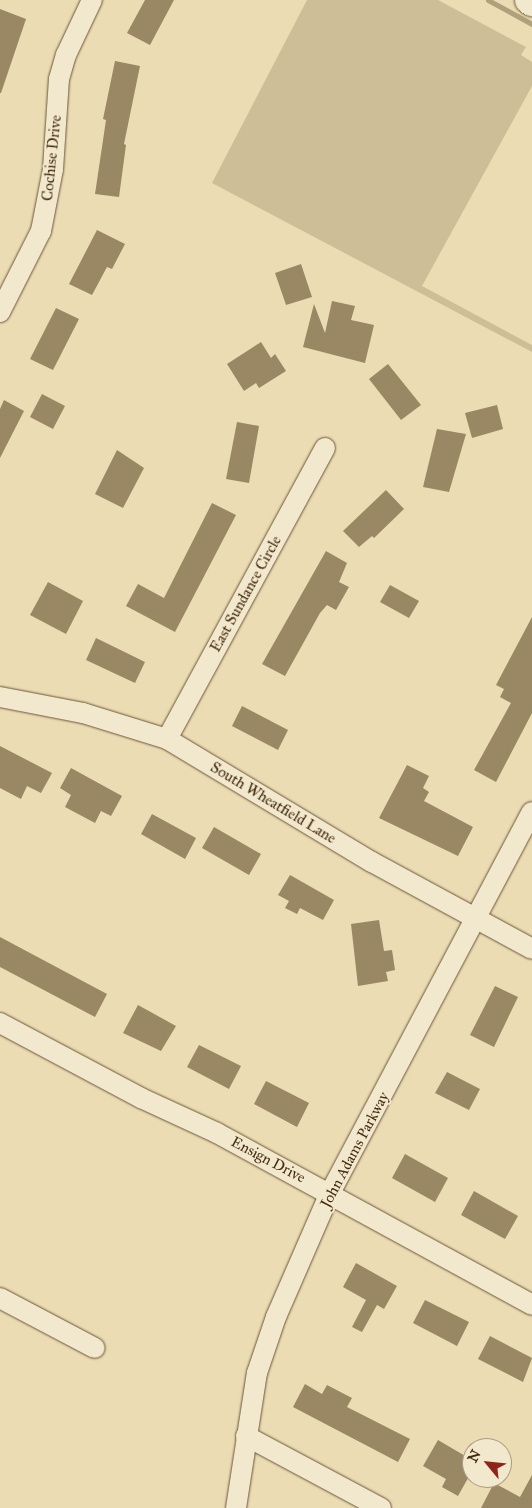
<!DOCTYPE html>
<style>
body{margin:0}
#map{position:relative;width:532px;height:1508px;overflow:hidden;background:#ebdcb3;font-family:"IM FELL Great Primer",serif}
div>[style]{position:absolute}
.green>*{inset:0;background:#cebe97}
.stream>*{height:5px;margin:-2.5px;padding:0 2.5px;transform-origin:2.5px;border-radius:2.5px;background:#b29f7b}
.building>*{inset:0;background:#9a8764}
.roads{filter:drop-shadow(0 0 1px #6c5637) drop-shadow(0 0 1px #6c5637)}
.minor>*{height:20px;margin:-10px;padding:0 10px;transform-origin:10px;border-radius:10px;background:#f2e8ce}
.secondary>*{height:28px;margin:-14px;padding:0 14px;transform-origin:14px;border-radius:14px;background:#f2e8ce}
span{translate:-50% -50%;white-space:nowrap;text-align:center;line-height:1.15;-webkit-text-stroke:4px #f2e8ce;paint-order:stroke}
.street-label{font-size:15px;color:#422a0e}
.north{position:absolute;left:462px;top:1438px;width:50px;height:50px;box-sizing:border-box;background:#f2e8ce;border:1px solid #ac9c81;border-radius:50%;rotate:298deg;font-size:14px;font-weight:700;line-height:20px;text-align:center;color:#422a0e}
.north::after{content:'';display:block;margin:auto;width:18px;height:22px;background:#8f2418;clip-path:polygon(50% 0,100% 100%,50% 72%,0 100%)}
</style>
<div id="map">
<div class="green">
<i style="clip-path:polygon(307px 0,438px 0,526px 47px,521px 55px,532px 62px,532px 86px,422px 286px,532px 345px,532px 352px,212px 183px)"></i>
</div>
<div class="stream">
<i style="left:488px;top:0;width:50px;rotate:28.6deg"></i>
</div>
<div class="building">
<i style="clip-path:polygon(145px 0,174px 0,150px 45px,127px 33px)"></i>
<i style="clip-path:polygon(0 9px,26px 19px,1px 93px,0 93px)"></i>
<i style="clip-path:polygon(115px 61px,140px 66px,124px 144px,126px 145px,119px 197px,95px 194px,106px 120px,103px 119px)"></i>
<i style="clip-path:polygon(97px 230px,125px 244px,112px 269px,107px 267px,92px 295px,69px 284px)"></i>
<i style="clip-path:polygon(301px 264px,312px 297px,286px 305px,275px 273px)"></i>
<i style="clip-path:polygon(332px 301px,355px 306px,351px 320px,374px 325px,365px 363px,303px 347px,314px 304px,325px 333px)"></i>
<i style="clip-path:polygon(56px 308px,79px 319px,53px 370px,30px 359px)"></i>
<i style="clip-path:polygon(261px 342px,271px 358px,275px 354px,286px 371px,259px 388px,256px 383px,244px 391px,227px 364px)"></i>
<i style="clip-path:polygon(388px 364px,421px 405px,401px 420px,369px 379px)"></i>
<i style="clip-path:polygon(42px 394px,65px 406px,53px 429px,30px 417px)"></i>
<i style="clip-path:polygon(4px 400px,24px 411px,0 458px,0 409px)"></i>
<i style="clip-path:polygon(497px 405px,503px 429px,472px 438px,465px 413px)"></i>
<i style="clip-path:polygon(237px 422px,259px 426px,249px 483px,226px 479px)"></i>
<i style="clip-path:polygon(437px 429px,466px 434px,449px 492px,423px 487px)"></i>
<i style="clip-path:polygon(117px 450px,144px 468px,123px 508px,95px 494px)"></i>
<i style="clip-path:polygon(386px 490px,404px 509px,374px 538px,372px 536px,359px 547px,343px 531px)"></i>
<i style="clip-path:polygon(212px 503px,236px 515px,175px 632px,126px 606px,138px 584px,164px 598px)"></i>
<i style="clip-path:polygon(326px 551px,347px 563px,339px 582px,349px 587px,336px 610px,327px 605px,320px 613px,285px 676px,262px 664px)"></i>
<i style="clip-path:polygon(48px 582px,83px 601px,66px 634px,30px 615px)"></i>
<i style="clip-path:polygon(390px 585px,419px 601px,409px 618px,380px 602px)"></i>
<i style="clip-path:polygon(532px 617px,532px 713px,496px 782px,474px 770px,511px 703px,500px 697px,504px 689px,496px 685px)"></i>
<i style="clip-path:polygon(96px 638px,145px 662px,135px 683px,86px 660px)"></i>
<i style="clip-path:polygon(242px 706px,288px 730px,278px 750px,232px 726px)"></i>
<i style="clip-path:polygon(0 746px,52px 773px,41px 793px,27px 786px,21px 799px,0 788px)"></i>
<i style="clip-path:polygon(407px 765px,429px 776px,423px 788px,429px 792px,424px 801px,473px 827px,458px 856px,379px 818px)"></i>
<i style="clip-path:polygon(71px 768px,122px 796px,111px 816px,101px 811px,95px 823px,65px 807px,71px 795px,60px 788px)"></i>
<i style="clip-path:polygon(152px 814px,196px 838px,185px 859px,141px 834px)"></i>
<i style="clip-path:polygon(214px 827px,261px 854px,249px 875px,202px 848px)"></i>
<i style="clip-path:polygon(290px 875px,334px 900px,323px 920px,300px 908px,297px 914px,285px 908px,289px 901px,278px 895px)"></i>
<i style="clip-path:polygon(379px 920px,384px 951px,392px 950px,395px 970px,386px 972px,388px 981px,358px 986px,351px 924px)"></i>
<i style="clip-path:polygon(0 937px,107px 994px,95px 1017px,0 967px)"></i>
<i style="clip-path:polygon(495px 986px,518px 997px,494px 1047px,470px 1035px)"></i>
<i style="clip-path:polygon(138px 1005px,176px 1026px,161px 1051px,123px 1033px)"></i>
<i style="clip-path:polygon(199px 1045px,241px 1066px,229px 1089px,187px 1067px)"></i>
<i style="clip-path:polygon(447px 1072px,480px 1089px,469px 1110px,435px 1093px)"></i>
<i style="clip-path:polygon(266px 1081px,309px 1103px,297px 1127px,254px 1104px)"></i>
<i style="clip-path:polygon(405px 1154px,448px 1178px,435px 1202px,392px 1178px)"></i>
<i style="clip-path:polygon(474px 1191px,518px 1216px,505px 1239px,461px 1215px)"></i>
<i style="clip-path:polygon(356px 1263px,397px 1286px,384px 1309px,377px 1305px,362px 1332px,352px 1327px,366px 1300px,343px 1287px)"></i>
<i style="clip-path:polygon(425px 1300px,469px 1322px,457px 1346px,413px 1323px)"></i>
<i style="clip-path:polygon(490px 1336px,532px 1358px,523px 1382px,478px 1359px)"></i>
<i style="clip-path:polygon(305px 1384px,322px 1394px,327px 1385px,352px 1398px,347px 1407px,410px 1439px,398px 1462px,293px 1407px)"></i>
<i style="clip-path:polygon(438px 1440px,472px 1460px,472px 1471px,458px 1496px,442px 1487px,446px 1479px,423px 1466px)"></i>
<i style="clip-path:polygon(532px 1475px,532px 1508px,481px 1508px,494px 1483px,520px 1497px)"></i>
</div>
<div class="roads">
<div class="minor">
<i style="left:0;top:312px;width:91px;rotate:-63.2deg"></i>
<i style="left:41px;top:231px;width:63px;rotate:-79deg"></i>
<i style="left:53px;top:169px;width:90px;rotate:-86.2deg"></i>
<i style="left:59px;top:79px;width:25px;rotate:-74deg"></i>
<i style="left:66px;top:55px;width:61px;rotate:-64.7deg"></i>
<i style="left:0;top:697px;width:85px;rotate:10.9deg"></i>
<i style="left:83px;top:713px;width:88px;rotate:17.2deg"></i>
<i style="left:167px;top:739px;width:239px;rotate:31deg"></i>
<i style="left:372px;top:862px;width:182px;rotate:28.5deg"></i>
<i style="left:167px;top:739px;width:331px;rotate:-61.5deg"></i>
<i style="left:0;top:1023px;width:160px;rotate:28deg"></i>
<i style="left:141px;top:1098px;width:84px;rotate:24.7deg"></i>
<i style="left:217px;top:1133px;width:359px;rotate:28.6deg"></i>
<i style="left:0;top:1298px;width:107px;rotate:27.8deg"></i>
<i style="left:246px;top:1436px;width:153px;rotate:28.1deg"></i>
<i style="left:236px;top:1508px;width:137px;rotate:-81.2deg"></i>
<i style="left:257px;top:1373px;width:59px;rotate:-71.3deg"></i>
<i style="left:276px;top:1317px;width:135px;rotate:-66.5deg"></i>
<i style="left:330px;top:1193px;width:431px;rotate:-62.1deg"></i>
</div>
<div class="secondary">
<i style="left:529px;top:0;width:4px;rotate:34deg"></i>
</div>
</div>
<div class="street-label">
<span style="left:52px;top:158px;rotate:-84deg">Cochise Drive</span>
<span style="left:246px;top:594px;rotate:-61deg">East Sundance Circle</span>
<span style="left:273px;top:803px;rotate:31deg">South Wheatfield Lane</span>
<span style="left:355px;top:1150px;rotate:-62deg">John Adams Parkway</span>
<span style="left:268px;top:1160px;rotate:28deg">Ensign Drive</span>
</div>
<div class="north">N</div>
</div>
